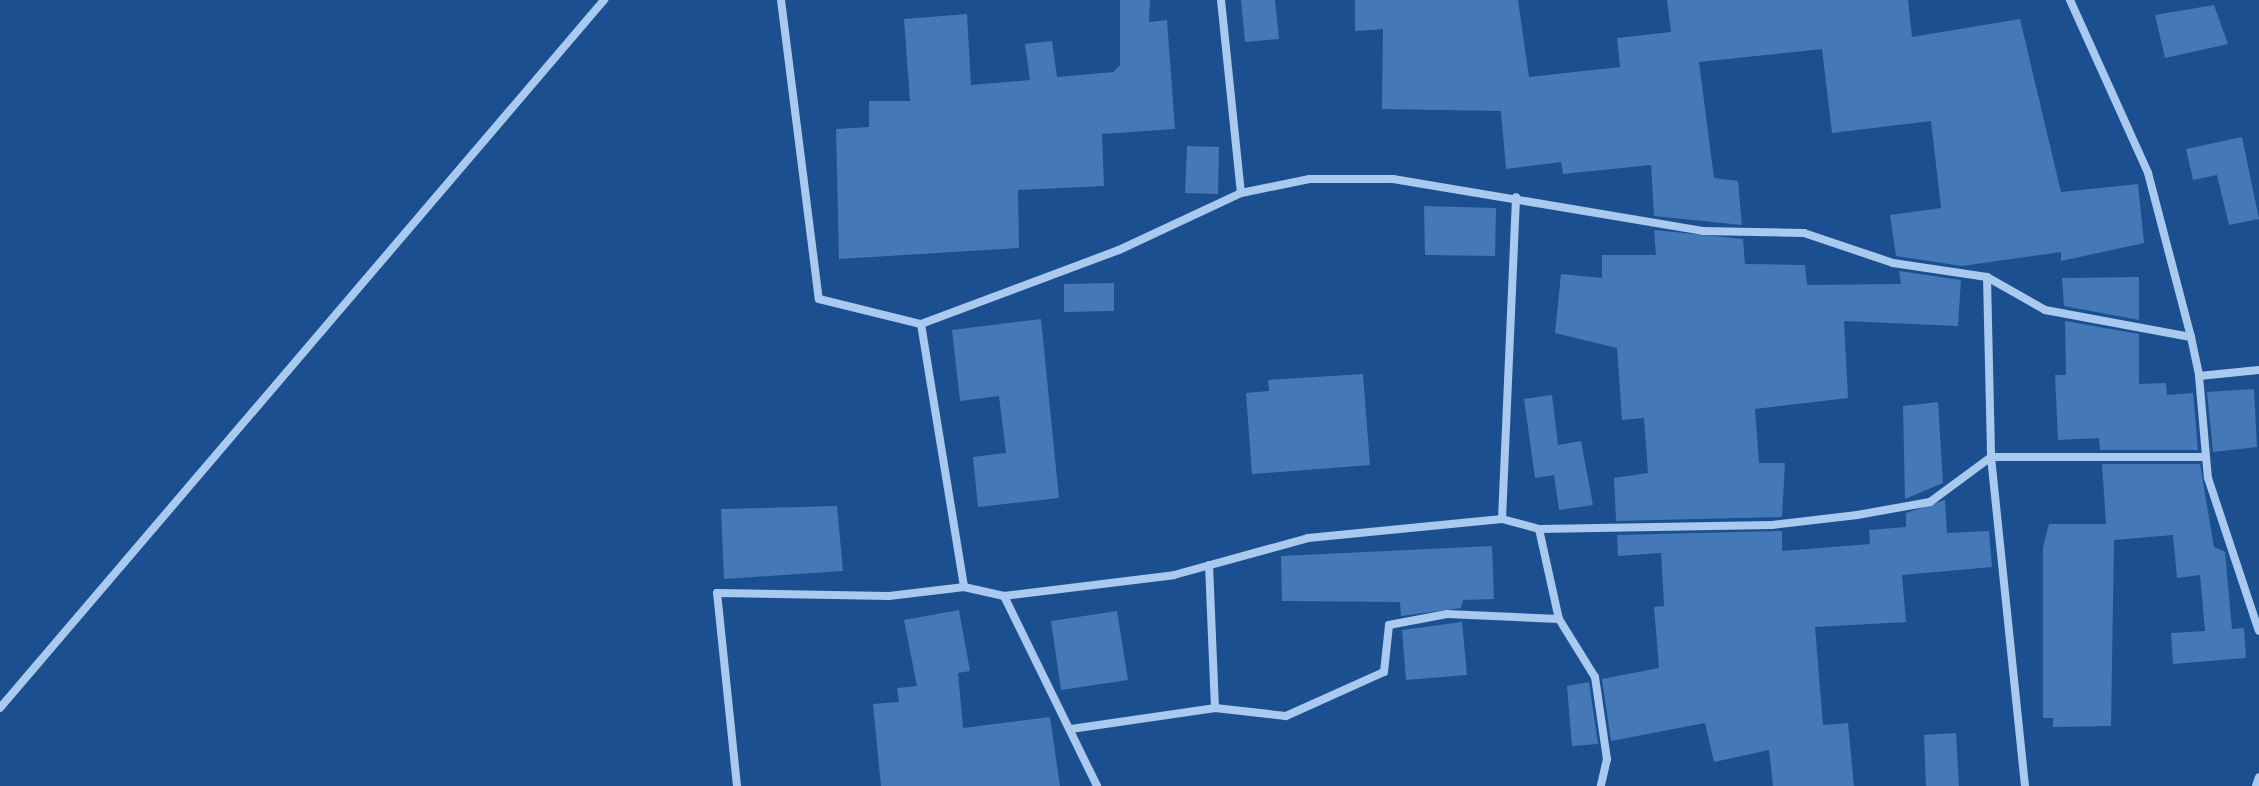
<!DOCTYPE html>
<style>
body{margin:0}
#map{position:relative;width:2259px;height:786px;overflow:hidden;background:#1b4f8f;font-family:"Titillium Web",sans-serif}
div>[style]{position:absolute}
.building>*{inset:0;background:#4478b7}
.street>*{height:8px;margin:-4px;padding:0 4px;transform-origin:4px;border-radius:4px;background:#a9c9ee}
span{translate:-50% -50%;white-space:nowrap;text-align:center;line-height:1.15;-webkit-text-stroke:7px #1b4f8f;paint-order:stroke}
</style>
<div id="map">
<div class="building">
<i style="clip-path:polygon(1120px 0,1150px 0,1149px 22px,1167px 20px,1175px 129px,1102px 134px,1104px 186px,1018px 190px,1019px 248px,839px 259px,836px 129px,869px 127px,869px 101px,910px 101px,904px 19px,967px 14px,971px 85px,1030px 80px,1025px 44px,1052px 41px,1057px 77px,1113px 72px,1120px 65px)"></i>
<i style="clip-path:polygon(1241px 0,1275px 0,1279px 39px,1245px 42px)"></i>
<i style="clip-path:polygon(1355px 0,1518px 0,1529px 77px,1620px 67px,1617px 38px,1671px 32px,1667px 0,1908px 0,1912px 37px,2020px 19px,2061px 192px,2138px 184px,2144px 243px,2061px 261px,2061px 252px,1962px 266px,1896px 256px,1890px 215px,1941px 208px,1931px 121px,1832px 133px,1822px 49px,1699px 62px,1714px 178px,1738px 181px,1742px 225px,1654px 216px,1651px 165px,1563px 174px,1561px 162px,1506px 169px,1501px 111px,1382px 109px,1383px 29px,1355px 31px)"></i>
<i style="clip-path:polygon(2214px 5px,2228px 44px,2165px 58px,2155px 15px)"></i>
<i style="clip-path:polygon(2242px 137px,2259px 219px,2229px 225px,2217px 175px,2193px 180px,2186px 149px)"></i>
<i style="clip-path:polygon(1187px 146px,1219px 147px,1218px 194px,1185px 193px)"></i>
<i style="clip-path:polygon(1424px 206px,1496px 208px,1495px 256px,1425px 255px)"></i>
<i style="clip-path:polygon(1654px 230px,1743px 239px,1745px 264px,1805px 265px,1807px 285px,1901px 284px,1899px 271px,1961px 280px,1958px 326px,1844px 321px,1848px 398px,1755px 409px,1759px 463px,1785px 463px,1782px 517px,1616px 521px,1614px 478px,1648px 473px,1644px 418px,1622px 420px,1617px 348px,1555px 333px,1561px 274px,1602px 278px,1602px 255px,1656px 255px)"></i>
<i style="clip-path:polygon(2139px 277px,2139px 320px,2064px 306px,2062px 278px)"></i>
<i style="clip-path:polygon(1114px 283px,1114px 311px,1064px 312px,1064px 284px)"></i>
<i style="clip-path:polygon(1041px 319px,1059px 498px,978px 507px,973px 457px,1006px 453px,999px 396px,960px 401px,952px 330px)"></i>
<i style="clip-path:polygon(2065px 321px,2139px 334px,2139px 384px,2166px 383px,2167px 395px,2193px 393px,2198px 450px,2100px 450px,2099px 438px,2058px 440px,2055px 375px,2066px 375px)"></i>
<i style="clip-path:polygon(1363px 374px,1370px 465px,1252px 474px,1246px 393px,1269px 391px,1268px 380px)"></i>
<i style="clip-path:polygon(2254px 389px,2257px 447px,2213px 452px,2207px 392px)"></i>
<i style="clip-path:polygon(1552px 395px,1558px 445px,1581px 441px,1593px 505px,1559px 510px,1554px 475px,1535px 478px,1524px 399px)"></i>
<i style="clip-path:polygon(1938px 402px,1943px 483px,1905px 499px,1903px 406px)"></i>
<i style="clip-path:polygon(2102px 464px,2200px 464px,2214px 547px,2225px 552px,2232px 629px,2244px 628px,2246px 658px,2173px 664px,2171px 633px,2205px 631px,2200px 575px,2177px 578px,2173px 535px,2114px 540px,2111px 726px,2053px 727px,2053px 718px,2043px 718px,2043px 547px,2049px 524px,2106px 524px)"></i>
<i style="clip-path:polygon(1945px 500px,1947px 533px,1989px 531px,1992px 567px,1902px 575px,1906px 622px,1815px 627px,1823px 725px,1848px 723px,1854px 786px,1773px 786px,1769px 750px,1714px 762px,1705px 723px,1611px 741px,1602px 679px,1659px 668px,1654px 607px,1664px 606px,1661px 553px,1618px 556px,1617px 535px,1782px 531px,1782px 551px,1870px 544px,1869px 530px,1906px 527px,1906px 513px)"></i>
<i style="clip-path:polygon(837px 506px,843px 571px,724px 579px,721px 509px)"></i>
<i style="clip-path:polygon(1492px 546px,1494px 599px,1463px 600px,1461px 608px,1401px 616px,1400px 602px,1282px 601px,1281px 556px)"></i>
<i style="clip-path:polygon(959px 610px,970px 671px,958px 673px,963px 728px,1050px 717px,1060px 786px,881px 786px,873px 704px,899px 702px,897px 688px,917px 686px,904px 620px)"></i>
<i style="clip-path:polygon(1117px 611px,1128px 680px,1061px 690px,1051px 621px)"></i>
<i style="clip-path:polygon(1462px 622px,1467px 675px,1406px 680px,1402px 630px)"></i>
<i style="clip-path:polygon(1589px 682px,1598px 744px,1572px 746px,1567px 686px)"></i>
<i style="clip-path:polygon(1956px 733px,1959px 786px,1926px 786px,1924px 735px)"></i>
</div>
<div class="street">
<i style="left:781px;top:0;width:301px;rotate:82.8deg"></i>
<i style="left:819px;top:299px;width:105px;rotate:13.8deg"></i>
<i style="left:921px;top:324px;width:211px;rotate:-20.5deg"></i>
<i style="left:1119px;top:250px;width:135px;rotate:-25deg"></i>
<i style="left:1241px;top:193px;width:70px;rotate:-11.5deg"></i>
<i style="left:1310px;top:179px;width:83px"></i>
<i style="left:1393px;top:179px;width:314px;rotate:9.5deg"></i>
<i style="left:1703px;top:231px;width:101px;rotate:1.1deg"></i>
<i style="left:1804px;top:233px;width:94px;rotate:18.6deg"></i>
<i style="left:1893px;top:263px;width:95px;rotate:8.5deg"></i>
<i style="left:1987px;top:277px;width:67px;rotate:29.6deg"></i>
<i style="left:2045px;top:310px;width:148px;rotate:10.5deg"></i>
<i style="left:2191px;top:337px;width:40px;rotate:78deg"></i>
<i style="left:2199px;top:376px;width:60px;rotate:-5.7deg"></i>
<i style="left:1221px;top:0;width:194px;rotate:84.1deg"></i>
<i style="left:2070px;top:0;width:190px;rotate:65.7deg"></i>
<i style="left:2148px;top:173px;width:170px;rotate:75.3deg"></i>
<i style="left:1987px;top:277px;width:180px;rotate:88.7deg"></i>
<i style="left:1991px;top:457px;width:331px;rotate:84.1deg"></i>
<i style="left:921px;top:324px;width:266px;rotate:80.7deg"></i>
<i style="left:2199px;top:376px;width:102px;rotate:85deg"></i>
<i style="left:2208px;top:478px;width:161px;rotate:71.6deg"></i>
<i style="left:1502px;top:519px;width:322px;rotate:-87.5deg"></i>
<i style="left:1539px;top:529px;width:92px;rotate:77.5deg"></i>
<i style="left:1559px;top:619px;width:68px;rotate:58.2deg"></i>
<i style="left:1595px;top:677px;width:83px;rotate:81.7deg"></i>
<i style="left:1607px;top:759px;width:28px;rotate:103deg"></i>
<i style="left:1209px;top:565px;width:143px;rotate:87.6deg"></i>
<i style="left:1004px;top:596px;width:212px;rotate:63.9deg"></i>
<i style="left:0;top:708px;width:931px;rotate:-49.53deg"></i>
<i style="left:1071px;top:729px;width:146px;rotate:-8.3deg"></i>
<i style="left:1215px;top:708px;width:71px;rotate:6.4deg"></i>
<i style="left:1286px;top:716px;width:107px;rotate:-24.2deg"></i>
<i style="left:1384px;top:672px;width:47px;rotate:-83.9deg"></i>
<i style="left:1389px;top:625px;width:59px;rotate:-10.7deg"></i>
<i style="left:1447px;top:614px;width:112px;rotate:2.6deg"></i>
<i style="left:737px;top:786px;width:194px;rotate:-95.9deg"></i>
<i style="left:717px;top:593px;width:172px;rotate:1deg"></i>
<i style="left:889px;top:596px;width:76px;rotate:-6.8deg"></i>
<i style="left:964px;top:587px;width:41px;rotate:12.7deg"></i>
<i style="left:1004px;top:596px;width:171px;rotate:-7deg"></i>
<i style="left:1174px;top:575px;width:139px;rotate:-15.4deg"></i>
<i style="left:1308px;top:538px;width:195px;rotate:-5.6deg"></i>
<i style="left:1502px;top:519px;width:38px;rotate:15deg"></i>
<i style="left:1539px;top:529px;width:233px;rotate:-1deg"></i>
<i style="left:1772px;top:525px;width:86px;rotate:-6.7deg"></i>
<i style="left:1857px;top:515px;width:74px;rotate:-10.1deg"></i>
<i style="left:1930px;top:502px;width:76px;rotate:-36.4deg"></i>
<i style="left:1991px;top:457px;width:214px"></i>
<i style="left:2256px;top:786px;width:9px;rotate:-72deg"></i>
</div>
</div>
